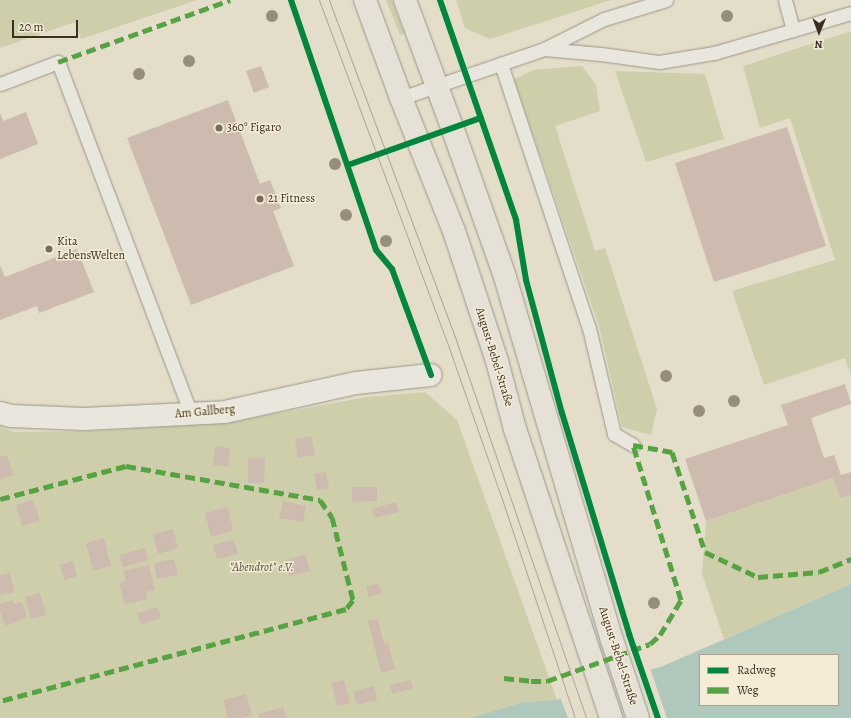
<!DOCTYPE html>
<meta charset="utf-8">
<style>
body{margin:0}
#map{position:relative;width:851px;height:718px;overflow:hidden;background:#e4ddca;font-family:Alegreya,serif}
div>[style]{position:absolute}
.green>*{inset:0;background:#ceceaa}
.water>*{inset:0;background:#b0c7bb}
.pier>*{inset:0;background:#e4ddca}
.building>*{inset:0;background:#ccbbae}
.roads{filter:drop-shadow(0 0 1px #9b9589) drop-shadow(0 0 1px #9b9589)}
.service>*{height:13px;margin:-6.5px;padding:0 6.5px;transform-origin:6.5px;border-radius:6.5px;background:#e9e6dd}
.minor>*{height:22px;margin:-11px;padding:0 11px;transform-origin:11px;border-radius:11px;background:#e9e6dd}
.primary>*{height:22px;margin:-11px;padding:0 11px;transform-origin:11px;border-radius:11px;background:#e6e1d7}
.tram>*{height:1px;margin:-0.5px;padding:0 0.5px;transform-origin:0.5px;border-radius:0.5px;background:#aca79f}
.quiet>*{height:5px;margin-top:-2.5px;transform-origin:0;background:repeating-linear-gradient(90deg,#54a441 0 10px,transparent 0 15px)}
.cycleway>*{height:6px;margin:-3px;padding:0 3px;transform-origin:3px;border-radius:3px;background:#00873e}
.trees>*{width:12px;height:12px;margin:-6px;border-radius:50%;background:#968d7a}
.dots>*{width:11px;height:11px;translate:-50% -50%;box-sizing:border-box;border:2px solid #f4ecd6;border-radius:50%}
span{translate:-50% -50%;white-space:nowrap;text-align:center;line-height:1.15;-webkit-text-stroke:3px #f4ecd6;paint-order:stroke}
.poi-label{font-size:12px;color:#3d2d22}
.left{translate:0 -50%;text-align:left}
.street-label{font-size:12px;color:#3d2d22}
.park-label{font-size:12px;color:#564b38;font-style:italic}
.legend{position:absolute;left:699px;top:654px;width:140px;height:52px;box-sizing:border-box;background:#f4ecd6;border:1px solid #aba08e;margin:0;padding:5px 7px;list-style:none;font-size:12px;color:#3d2d22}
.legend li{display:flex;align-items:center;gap:8px;height:20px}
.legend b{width:20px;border:1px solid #aba08e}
.north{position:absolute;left:799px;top:12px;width:40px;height:40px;-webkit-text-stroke:3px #f4ecd6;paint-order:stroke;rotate:181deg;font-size:11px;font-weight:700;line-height:16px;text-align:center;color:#3d2d22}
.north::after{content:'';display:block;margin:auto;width:14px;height:18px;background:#3d2d22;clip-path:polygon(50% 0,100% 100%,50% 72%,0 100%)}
.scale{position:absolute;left:12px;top:20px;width:66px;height:18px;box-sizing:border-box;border:2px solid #3d2d22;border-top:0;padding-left:5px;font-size:12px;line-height:14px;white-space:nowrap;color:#3d2d22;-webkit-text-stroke:3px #f4ecd6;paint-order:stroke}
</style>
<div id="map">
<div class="green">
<i style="clip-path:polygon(0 0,197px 0,81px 39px,75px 22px,0 48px)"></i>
<i style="clip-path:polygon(386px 0,392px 0,404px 33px,400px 35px)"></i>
<i style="clip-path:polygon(456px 0,611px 0,490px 39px,465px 28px)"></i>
<i style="clip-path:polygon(851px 31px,851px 376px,845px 358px,764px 385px,732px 291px,835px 260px,790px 118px,760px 128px,743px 66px)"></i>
<i style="clip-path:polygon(582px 66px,596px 85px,600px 111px,555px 126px,595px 251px,605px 248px,657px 409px,651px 435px,622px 427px,599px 326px,514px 79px,534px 70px)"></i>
<i style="clip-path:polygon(615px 71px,705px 74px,724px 139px,646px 162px)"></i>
<i style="clip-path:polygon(425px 392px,457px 420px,557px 700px,523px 702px,470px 718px,0 718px,0 426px,14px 432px,91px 431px,229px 422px,367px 397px)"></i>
<i style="clip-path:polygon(833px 478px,840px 498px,851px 495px,851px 584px,724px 639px,702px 573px,706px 521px)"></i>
</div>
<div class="water">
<i style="clip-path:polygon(evenodd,851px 584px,851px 718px,470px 718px,523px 702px,557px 700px,663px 666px,851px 584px,700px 655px,838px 655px,838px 705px,700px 705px,700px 655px)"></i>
</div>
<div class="pier">
<i style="clip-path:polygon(650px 668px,667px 718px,568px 718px,560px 697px)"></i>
</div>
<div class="building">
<i style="clip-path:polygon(261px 66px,269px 87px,254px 93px,246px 71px)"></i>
<i style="clip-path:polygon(228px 100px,260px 184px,270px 180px,281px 208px,273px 211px,294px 266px,191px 305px,127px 138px)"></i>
<i style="clip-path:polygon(26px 112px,38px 144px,0 159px,0 113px,3px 121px)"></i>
<i style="clip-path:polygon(787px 127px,826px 246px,714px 282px,675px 163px)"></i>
<i style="clip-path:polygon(77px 249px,94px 292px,39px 313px,37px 306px,0 320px,0 265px,5px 277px)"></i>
<i style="clip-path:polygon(845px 384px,851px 404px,811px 418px,824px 458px,834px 455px,841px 475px,851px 472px,851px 495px,840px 498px,833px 478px,706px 521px,685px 459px,788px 425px,781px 405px)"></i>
<i style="clip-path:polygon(311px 436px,315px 455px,298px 458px,295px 439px)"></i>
<i style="clip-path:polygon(215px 446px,230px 448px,228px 467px,213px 465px)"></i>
<i style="clip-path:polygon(7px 455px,13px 475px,0 479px,0 457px)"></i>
<i style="clip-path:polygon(248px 458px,265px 458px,264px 483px,248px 483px)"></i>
<i style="clip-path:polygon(326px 472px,329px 488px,317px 490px,314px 474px)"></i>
<i style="clip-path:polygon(352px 487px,377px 487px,377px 501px,352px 502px)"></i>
<i style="clip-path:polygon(33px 500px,40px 521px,22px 526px,16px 505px)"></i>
<i style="clip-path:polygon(283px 501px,306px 506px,303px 522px,279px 518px)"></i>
<i style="clip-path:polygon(396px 502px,399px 512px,375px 518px,372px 509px)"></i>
<i style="clip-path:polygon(228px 507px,233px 531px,211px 537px,205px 513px)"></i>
<i style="clip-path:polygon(173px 529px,178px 548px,158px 554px,153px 534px)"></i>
<i style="clip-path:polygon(104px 538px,111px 566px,93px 571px,86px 543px)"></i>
<i style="clip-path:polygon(234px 540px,238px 554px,217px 559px,213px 545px)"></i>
<i style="clip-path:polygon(145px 548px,148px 560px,123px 567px,119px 555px)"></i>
<i style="clip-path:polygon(306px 555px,310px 571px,289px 576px,285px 560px)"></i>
<i style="clip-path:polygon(174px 559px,178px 575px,157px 579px,154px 563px)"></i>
<i style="clip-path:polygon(73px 561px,77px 576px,64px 580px,60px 565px)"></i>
<i style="clip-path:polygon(149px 565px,155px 590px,146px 592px,147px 599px,125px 604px,119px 583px,126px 581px,123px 571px)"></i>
<i style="clip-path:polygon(10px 573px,14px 592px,0 595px,0 575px)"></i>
<i style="clip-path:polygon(379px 583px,382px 593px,369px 597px,366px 587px)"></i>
<i style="clip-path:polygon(40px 593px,46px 615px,31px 619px,25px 597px)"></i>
<i style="clip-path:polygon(13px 600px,14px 604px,22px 602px,27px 617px,20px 619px,20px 621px,5px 626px,0 611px,0 604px)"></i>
<i style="clip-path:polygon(157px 607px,161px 618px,141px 624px,137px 613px)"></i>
<i style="clip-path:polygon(378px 619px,384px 644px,388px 643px,395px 669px,381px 673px,368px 621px)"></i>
<i style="clip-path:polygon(344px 680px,350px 703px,337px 706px,332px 683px)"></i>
<i style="clip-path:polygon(411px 680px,413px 688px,392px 694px,390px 685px)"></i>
<i style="clip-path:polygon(374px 686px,377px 700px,357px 705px,353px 692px)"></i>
<i style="clip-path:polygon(246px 694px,252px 715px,241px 718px,228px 718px,223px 700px)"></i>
<i style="clip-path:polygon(283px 707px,286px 718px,260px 718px,259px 714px)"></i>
</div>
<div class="roads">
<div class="service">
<i style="left:793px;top:30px;width:60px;rotate:-16.3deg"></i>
<i style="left:544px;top:49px;width:67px;rotate:-26.6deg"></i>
<i style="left:604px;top:19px;width:65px;rotate:-17deg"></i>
<i style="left:501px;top:64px;width:278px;rotate:71.6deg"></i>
<i style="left:589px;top:328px;width:109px;rotate:76.7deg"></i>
<i style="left:614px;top:434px;width:22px;rotate:30deg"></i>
<i style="left:0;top:84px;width:62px;rotate:-20.8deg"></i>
<i style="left:58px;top:62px;width:376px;rotate:69.3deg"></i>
<i style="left:401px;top:98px;width:151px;rotate:-18.9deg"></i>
<i style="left:544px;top:49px;width:57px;rotate:5deg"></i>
<i style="left:601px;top:54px;width:59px;rotate:7.9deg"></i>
<i style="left:659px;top:62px;width:56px;rotate:-9.3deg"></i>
<i style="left:714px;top:53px;width:82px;rotate:-16.2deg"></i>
<i style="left:793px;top:30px;width:31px;rotate:-105deg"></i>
</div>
<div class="minor">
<i style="left:0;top:413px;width:11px;rotate:15deg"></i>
<i style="left:11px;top:416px;width:73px;rotate:2.4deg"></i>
<i style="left:84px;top:419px;width:141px;rotate:-2.8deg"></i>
<i style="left:225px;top:412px;width:134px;rotate:-12.5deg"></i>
<i style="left:356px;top:383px;width:75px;rotate:-6.1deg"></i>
</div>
<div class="primary">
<i style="left:365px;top:0;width:104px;rotate:69.8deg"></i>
<i style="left:401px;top:98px;width:143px;rotate:68.3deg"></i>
<i style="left:454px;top:231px;width:137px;rotate:71.7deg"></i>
<i style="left:497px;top:361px;width:70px;rotate:75.2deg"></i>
<i style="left:515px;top:429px;width:305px;rotate:71.6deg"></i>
<i style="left:405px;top:0;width:135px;rotate:69.7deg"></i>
<i style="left:452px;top:127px;width:159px;rotate:70.5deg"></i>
<i style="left:505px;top:277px;width:378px;rotate:73.6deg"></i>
<i style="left:612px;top:640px;width:82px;rotate:71.6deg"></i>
</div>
</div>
<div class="tram">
<i style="left:319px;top:0;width:368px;rotate:69.5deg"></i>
<i style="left:448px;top:345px;width:163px;rotate:70.7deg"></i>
<i style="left:502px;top:499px;width:231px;rotate:71.6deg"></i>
<i style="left:329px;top:0;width:363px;rotate:69.5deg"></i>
<i style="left:456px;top:340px;width:400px;rotate:71deg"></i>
</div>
<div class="quiet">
<i style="left:58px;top:62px;width:183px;rotate:-19.8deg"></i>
<i style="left:0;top:499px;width:130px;rotate:-14.7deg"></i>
<i style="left:126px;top:466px;width:197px;rotate:9.9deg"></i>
<i style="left:320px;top:500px;width:21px;rotate:55deg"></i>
<i style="left:332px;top:517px;width:86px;rotate:75.8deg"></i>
<i style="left:353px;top:600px;width:11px;rotate:128deg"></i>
<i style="left:346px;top:609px;width:358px;rotate:165.1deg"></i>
<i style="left:504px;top:678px;width:27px;rotate:6deg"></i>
<i style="left:531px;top:681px;width:16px"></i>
<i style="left:547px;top:681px;width:109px;rotate:-19.8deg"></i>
<i style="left:650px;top:644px;width:13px;rotate:-42deg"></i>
<i style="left:660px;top:635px;width:41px;rotate:-59deg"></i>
<i style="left:681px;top:600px;width:162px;rotate:-107.2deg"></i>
<i style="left:633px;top:445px;width:40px;rotate:10deg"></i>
<i style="left:672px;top:452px;width:105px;rotate:71.7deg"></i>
<i style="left:705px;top:552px;width:59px;rotate:25.3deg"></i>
<i style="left:758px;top:577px;width:61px;rotate:-4.7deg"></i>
<i style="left:819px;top:572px;width:35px;rotate:-22deg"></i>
</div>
<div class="cycleway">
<i style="left:291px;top:0;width:264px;rotate:71.2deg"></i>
<i style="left:376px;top:250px;width:25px;rotate:50deg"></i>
<i style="left:392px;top:269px;width:113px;rotate:69.8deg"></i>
<i style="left:440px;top:0;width:233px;rotate:70.9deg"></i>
<i style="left:516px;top:220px;width:61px;rotate:80.5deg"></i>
<i style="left:526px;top:280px;width:138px;rotate:74.9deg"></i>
<i style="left:562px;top:413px;width:231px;rotate:73.1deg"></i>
<i style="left:629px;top:634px;width:89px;rotate:71deg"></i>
<i style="left:348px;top:165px;width:141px;rotate:-19.5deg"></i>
</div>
<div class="trees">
<i style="left:272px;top:16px"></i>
<i style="left:727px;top:16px"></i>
<i style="left:189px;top:61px"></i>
<i style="left:139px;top:74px"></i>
<i style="left:335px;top:164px"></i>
<i style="left:346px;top:215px"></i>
<i style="left:386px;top:241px"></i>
<i style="left:666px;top:376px"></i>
<i style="left:734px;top:401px"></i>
<i style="left:699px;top:411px"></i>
<i style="left:654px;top:603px"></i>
</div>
<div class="dots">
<i style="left:219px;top:128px;background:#776b5d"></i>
<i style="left:260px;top:199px;background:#776b5d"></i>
<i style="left:49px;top:249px;background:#776b5d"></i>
</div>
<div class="poi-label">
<span class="left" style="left:227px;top:128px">360° Figaro</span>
<span class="left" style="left:268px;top:199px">21 Fitness</span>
<span class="left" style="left:57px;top:249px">Kita<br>LebensWelten</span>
</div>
<div class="street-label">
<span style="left:494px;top:357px;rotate:73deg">August-Bebel-Straße</span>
<span style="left:205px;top:412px;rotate:-5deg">Am Gallberg</span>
<span style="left:618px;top:656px;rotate:72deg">August-Bebel-Straße</span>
</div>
<div class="park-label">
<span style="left:262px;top:568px">"Abendrot" e.V.</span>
</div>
<ul class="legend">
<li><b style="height:5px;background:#00873e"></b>Radweg</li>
<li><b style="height:5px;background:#54a441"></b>Weg</li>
</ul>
<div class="north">N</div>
<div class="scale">20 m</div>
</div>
